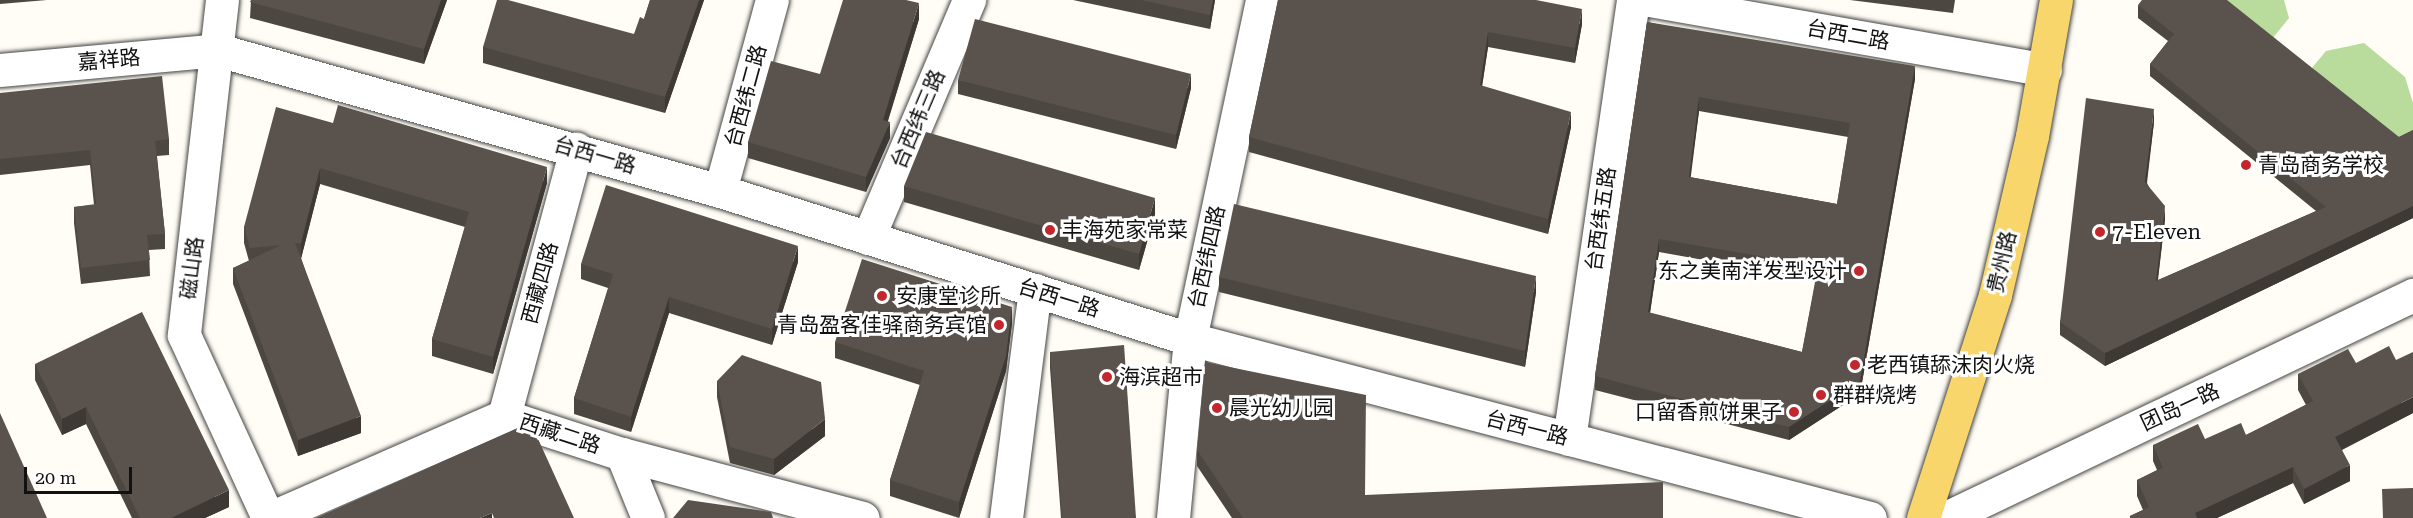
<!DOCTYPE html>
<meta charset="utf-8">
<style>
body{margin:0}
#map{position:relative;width:2413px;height:518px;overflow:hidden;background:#fffdf5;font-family:"Roboto Serif","Noto Sans SC",serif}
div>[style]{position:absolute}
.forest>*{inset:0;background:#b9dc9c}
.roads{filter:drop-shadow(0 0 2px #444) drop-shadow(0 0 2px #444)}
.minor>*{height:33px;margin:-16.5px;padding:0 16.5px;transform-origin:16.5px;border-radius:16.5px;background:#fff}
.major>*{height:33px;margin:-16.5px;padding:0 16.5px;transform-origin:16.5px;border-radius:16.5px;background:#f9d66b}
.wall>*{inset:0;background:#4d4742}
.shaded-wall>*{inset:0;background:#3f3936}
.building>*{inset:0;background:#5a524d}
.dots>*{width:16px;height:16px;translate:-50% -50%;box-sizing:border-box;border:3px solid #fff;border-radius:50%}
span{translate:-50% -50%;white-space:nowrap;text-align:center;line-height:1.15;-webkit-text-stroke:6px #fff;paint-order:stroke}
.street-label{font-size:21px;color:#111}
.poi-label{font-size:21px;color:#111}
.left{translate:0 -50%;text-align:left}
.right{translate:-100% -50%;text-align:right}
.scale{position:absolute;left:24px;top:467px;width:108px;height:27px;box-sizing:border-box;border:3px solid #111;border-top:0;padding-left:8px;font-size:18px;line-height:21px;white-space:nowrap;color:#111;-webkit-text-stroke:4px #fff;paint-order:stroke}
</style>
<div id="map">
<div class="forest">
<i style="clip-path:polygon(2212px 0,2284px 0,2289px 18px,2268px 44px)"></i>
<i style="clip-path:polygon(2364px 43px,2405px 77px,2413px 103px,2413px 132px,2401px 150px,2306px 75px,2326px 51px)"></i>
</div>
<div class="roads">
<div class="minor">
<i style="left:222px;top:0;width:337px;rotate:96.5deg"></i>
<i style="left:184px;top:335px;width:201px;rotate:65.3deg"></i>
<i style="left:1650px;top:0;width:401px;rotate:10deg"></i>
<i style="left:0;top:70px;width:219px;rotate:-5.2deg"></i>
<i style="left:218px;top:50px;width:521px;rotate:15.69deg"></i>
<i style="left:720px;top:191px;width:493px;rotate:17.5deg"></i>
<i style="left:1190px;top:339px;width:703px;rotate:14.75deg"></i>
<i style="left:720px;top:191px;width:198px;rotate:-74.8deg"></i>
<i style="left:868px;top:238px;width:259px;rotate:-67deg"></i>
<i style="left:504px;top:416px;width:277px;rotate:-74.9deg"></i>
<i style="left:1569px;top:439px;width:444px;rotate:-81.7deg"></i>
<i style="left:622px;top:454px;width:69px;rotate:67.9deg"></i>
<i style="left:270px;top:518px;width:255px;rotate:-23.6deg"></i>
<i style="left:504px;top:416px;width:124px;rotate:17.9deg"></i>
<i style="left:622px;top:454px;width:249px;rotate:14.9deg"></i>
<i style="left:1006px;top:518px;width:230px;rotate:-82.8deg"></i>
<i style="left:1173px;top:518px;width:180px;rotate:-84.6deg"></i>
<i style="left:1190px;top:339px;width:347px;rotate:-78deg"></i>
<i style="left:1946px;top:518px;width:518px;rotate:-25.53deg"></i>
</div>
<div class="major">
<i style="left:1923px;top:518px;width:234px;rotate:-72.1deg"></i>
<i style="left:1995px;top:295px;width:163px;rotate:-76.9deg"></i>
<i style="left:2032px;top:136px;width:138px;rotate:-80deg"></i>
</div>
</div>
<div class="wall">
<i style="clip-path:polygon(0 0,47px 0,0 4px)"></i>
<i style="clip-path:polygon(251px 0,447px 0,424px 64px,250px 18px)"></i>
<i style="clip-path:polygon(650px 0,704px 0,665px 113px,483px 63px,483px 47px,634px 34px,644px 19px)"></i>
<i style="clip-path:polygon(1073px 0,1215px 0,1210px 29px)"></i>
<i style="clip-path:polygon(1278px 0,1582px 24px,1575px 63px,1488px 47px,1482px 86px,1571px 127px,1548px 234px,1249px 152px,1249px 137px)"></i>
<i style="clip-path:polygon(1850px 0,1955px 0,1953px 13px)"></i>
<i style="clip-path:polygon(2138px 5px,2399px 137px,2413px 130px,2413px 218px,2105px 366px,2060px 335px,2060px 322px,2154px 122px,2147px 183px,2165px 219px,2158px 280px,2316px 211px,2150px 76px,2150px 64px,2168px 41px,2138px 18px)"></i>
<i style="clip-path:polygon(919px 19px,888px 121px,890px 138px,866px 192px,748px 158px,748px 142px,820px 74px)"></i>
<i style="clip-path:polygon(evenodd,1647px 22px,1915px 79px,1860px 394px,1789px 440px,1595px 390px,1595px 376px,1647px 22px,1699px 111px,1848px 137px,1837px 204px,1690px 177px,1699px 111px,1647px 22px,1659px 252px,1816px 280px,1802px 352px,1650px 313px,1659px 252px)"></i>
<i style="clip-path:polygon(958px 80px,1191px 88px,1176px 149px,958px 94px)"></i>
<i style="clip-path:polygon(0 93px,169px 139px,169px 155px,157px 156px,165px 234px,165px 249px,149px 250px,150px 276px,81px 284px,74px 223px,74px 207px,94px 205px,90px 165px,0 175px)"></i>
<i style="clip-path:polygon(333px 123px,547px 183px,493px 374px,432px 356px,432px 339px,465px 227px,320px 184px,301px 258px,361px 433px,298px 456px,233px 284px,233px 268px,249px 261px,244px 243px,244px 227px)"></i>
<i style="clip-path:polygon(904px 186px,1155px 214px,1139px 270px,904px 202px)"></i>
<i style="clip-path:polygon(798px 262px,772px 345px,669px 313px,631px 432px,574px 414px,574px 398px,608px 288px,581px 279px,581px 264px)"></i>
<i style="clip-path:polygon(1219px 277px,1536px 292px,1525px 367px,1219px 292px)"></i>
<i style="clip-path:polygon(1012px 323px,1006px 371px,959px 518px,890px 496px,890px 480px,920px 385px,835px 358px,835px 342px)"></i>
<i style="clip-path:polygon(1050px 352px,1136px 518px,1061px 518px,1050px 368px)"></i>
<i style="clip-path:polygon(2356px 363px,2413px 413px,2342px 450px,2350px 481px,2304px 504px,2293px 483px,2217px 518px,2130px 518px,2130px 516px,2143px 510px,2137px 496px,2137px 480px,2157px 470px,2153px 461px,2153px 445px,2246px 435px,2306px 405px,2298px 390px,2298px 374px)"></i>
<i style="clip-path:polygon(35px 364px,229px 507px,205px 518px,132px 518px,86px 424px,62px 435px,35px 380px)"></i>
<i style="clip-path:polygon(717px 381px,825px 436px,774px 475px,730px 463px,717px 397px)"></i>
<i style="clip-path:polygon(1197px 450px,1365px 495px,1663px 518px,1232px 518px,1197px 466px)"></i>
</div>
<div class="shaded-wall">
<i style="clip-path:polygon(441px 0,447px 0,424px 64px,424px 49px)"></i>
<i style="clip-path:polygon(699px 0,704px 0,665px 113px,665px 97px)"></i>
<i style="clip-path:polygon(1213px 0,1215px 0,1210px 29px,1210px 15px)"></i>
<i style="clip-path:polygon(919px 3px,919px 19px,883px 136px,883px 120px)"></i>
<i style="clip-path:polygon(1582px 9px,1582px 24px,1575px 63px,1575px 48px)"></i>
<i style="clip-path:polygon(1488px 32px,1488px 47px,1480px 100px,1480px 85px)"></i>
<i style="clip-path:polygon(1915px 66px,1915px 79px,1860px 394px,1789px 440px,1789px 427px)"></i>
<i style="clip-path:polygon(1191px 74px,1191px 88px,1176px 149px,1176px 135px)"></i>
<i style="clip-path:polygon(1699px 97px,1699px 111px,1689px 191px,1689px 177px)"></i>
<i style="clip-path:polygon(2154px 109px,2154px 122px,2145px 194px,2145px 182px)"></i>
<i style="clip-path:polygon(1571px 112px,1571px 127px,1548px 234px,1548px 219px)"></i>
<i style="clip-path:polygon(890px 122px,890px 138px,866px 192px,866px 177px)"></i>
<i style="clip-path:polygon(547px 167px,547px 183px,493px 374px,493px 357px)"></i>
<i style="clip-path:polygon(320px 168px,320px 184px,301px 259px,301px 243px)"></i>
<i style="clip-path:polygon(1155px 198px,1155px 214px,1139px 270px,1139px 254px)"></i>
<i style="clip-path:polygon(2165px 206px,2165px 219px,2156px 293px,2156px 281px)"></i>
<i style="clip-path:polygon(2413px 206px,2413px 218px,2105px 366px,2105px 353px)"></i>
<i style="clip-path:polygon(1659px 239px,1659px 252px,1648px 326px,1648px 312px)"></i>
<i style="clip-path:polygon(798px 246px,798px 262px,772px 345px,772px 329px)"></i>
<i style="clip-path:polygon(1536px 276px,1536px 292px,1525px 367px,1525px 351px)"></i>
<i style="clip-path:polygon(669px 297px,669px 313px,631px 432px,631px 417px)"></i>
<i style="clip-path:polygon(1012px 307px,1012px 323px,1006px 371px,959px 518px,959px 502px)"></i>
<i style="clip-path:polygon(2413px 397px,2413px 413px,2335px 453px,2335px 437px)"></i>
<i style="clip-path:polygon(86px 407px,86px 424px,62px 435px,62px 419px)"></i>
<i style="clip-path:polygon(361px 416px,361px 433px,298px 456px,298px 440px)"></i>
<i style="clip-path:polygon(825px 419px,825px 436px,774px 475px,774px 459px)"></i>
<i style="clip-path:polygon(2350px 465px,2350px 481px,2304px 504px,2304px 489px)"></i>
<i style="clip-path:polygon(2293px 467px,2293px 483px,2217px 518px,2195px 518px,2195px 513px)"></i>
<i style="clip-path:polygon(229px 490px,229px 507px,205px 518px,171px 518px)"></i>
<i style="clip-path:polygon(492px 513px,492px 518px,480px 518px)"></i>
</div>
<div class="building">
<i style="clip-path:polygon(251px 0,441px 0,424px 49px,250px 2px)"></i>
<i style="clip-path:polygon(497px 0,508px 0,634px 34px,640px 17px,644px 19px,650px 0,699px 0,665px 97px,483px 47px)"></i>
<i style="clip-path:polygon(843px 0,906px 0,919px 3px,883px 120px,890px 122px,866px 177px,748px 142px,771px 61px,820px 74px)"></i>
<i style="clip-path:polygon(1141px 0,1213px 0,1210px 15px)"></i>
<i style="clip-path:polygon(1278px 0,1536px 0,1582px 9px,1575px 48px,1488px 32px,1480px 85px,1571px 112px,1548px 219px,1249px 137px)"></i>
<i style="clip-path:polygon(2142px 0,2227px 0,2399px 137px,2413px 130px,2413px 206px,2105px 353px,2060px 322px,2086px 98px,2154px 109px,2145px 182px,2165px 206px,2156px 281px,2326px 207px,2150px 64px,2174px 34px,2138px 5px)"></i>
<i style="clip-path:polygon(975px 19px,1191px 74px,1176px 135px,958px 80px)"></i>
<i style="clip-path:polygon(evenodd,1647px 22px,1915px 66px,1860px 381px,1789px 427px,1595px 376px,1647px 22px,1699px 97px,1850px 123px,1837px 204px,1689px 177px,1699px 97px,1647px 22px,1659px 239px,1818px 266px,1802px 352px,1648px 312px,1659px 239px)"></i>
<i style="clip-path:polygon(162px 76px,169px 139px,155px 141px,165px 234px,147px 235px,150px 260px,81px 268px,74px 207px,96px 204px,90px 150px,0 159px,0 93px)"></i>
<i style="clip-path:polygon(338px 105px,547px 167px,493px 357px,432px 339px,469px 212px,320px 168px,301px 243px,295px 243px,361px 416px,298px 440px,233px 268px,281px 245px,250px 248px,244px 227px,276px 107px,333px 123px)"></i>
<i style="clip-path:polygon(926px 132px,1155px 198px,1139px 254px,904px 186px)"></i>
<i style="clip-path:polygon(606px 185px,798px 246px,772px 329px,669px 297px,631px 417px,574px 398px,613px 274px,581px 264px)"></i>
<i style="clip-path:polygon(1234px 204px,1536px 276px,1525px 351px,1219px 277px)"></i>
<i style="clip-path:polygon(862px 259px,1012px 307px,1006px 356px,959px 502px,890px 480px,924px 371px,835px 342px)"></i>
<i style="clip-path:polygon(142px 312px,229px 490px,171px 518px,140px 518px,86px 407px,62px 419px,35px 364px)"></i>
<i style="clip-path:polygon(1124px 345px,1136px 518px,1062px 518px,1050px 352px)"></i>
<i style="clip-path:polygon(2389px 346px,2396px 360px,2413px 352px,2413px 397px,2335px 437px,2350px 465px,2304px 489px,2293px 467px,2195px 513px,2197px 518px,2131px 518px,2130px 516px,2149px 507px,2137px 480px,2163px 468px,2153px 445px,2198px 424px,2205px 439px,2241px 423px,2246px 435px,2313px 401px,2298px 374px,2348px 349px,2356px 363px)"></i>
<i style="clip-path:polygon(742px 355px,821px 382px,825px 419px,774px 459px,730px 447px,717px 381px)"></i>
<i style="clip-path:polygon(1205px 362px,1366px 395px,1365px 495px,1663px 482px,1663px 518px,1243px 518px,1197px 450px)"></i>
<i style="clip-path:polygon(0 413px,47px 518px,0 518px)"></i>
<i style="clip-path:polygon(522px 426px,534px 430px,574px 518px,494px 518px,492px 513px,480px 518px,316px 518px)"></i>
<i style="clip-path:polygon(2413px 488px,2413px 518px,2383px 518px,2382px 489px)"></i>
<i style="clip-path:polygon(688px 500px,771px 512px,773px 518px,673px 518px)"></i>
</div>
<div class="dots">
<i style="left:2246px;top:165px;background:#c4262e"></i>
<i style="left:1050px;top:230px;background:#c4262e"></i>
<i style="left:2100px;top:232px;background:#c4262e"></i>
<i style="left:1859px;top:271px;background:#c4262e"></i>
<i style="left:882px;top:296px;background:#c4262e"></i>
<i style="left:999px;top:325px;background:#c4262e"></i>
<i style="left:1855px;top:365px;background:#c4262e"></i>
<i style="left:1107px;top:377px;background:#c4262e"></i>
<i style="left:1821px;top:395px;background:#c4262e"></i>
<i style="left:1217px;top:408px;background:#c4262e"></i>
<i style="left:1794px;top:412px;background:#c4262e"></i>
</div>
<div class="street-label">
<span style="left:1848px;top:35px;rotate:10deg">台西二路</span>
<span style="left:109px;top:60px;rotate:-5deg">嘉祥路</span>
<span style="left:746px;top:96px;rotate:-75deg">台西纬二路</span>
<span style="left:918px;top:119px;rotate:-67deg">台西纬三路</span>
<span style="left:595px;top:155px;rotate:16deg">台西一路</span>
<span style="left:1601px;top:219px;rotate:-82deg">台西纬五路</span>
<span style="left:1207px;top:257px;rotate:-78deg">台西纬四路</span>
<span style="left:2002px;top:262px;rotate:-77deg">贵州路</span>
<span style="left:192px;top:268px;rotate:-83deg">磁山路</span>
<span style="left:540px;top:283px;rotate:-75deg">西藏四路</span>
<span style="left:1059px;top:298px;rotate:17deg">台西一路</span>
<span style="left:2180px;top:407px;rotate:-25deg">团岛一路</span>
<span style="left:1527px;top:428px;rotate:14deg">台西一路</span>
<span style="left:560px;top:434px;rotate:18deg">西藏二路</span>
</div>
<div class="poi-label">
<span class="left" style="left:2258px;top:165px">青岛商务学校</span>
<span class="left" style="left:1062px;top:230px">丰海苑家常菜</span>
<span class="left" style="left:2112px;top:232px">7-Eleven</span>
<span class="right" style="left:1847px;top:271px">东之美南洋发型设计</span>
<span class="left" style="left:896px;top:296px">安康堂诊所</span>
<span class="right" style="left:987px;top:325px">青岛盈客佳驿商务宾馆</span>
<span class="left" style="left:1867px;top:365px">老西镇舔沫肉火烧</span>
<span class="left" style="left:1119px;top:377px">海滨超市</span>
<span class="left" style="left:1833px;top:395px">群群烧烤</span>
<span class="left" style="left:1229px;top:408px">晨光幼儿园</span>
<span class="right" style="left:1782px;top:412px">口留香煎饼果子</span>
</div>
<div class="scale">20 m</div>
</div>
